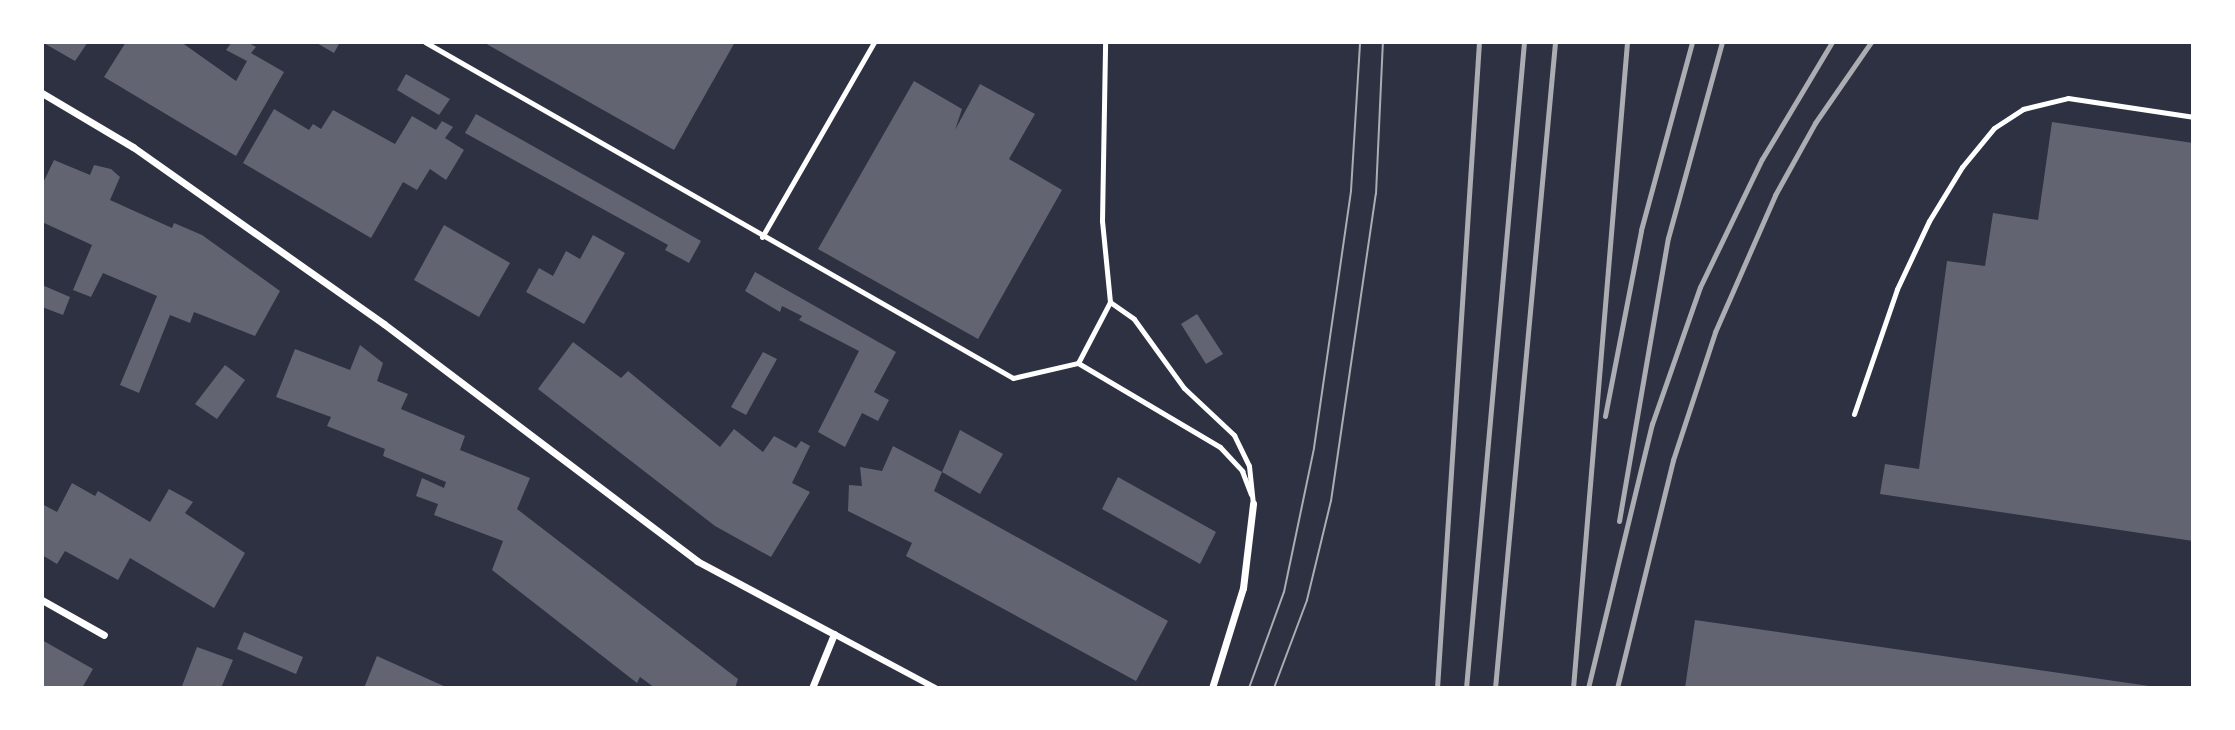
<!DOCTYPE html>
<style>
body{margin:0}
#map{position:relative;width:2235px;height:730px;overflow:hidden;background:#2d3142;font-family:"Open Sans",sans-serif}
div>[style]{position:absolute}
.building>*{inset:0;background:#626471}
.service>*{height:5px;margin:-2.5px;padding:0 2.5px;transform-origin:2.5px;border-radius:2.5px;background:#fff}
.pedestrian>*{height:6px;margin:-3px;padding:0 3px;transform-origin:3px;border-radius:3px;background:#fff}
.minor>*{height:7px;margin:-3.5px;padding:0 3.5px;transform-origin:3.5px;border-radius:3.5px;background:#fff}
.tram>*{height:2px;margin:-1px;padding:0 1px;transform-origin:1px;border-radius:1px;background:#abadb3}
.rail>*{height:5px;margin:-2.5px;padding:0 2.5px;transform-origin:2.5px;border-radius:2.5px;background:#abadb3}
span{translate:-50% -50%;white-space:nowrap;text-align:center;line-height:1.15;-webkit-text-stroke:7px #fff;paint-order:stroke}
.frame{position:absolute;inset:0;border:44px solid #fff;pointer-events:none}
</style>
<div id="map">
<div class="building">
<i style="clip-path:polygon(42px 42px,88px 42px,75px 61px)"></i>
<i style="clip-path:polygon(126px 42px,181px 42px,236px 81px,247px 61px,226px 50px,232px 42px,247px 42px,256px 47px,251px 53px,284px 72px,236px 156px,104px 77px)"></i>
<i style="clip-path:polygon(315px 42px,340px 42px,334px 53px)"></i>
<i style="clip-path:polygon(483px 42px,735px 42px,674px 150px)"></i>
<i style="clip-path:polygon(406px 74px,450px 99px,439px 115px,397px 90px)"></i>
<i style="clip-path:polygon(914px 81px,962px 109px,955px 130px,980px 84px,1035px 114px,1009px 159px,1062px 190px,978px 339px,818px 249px)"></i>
<i style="clip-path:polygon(274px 109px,309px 130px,313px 124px,321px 129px,333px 110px,395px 144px,412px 116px,436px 130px,442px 121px,453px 127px,445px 138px,464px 150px,446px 180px,430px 169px,417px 190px,403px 182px,371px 238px,243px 163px)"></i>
<i style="clip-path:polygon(476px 114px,701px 241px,689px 263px,665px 250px,668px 245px,465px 133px)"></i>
<i style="clip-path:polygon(2052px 122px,2193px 143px,2193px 541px,1880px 494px,1885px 464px,1919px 469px,1947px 261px,1985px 266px,1993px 213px,2038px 220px)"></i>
<i style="clip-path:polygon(54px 160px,90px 175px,94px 165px,111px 169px,120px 177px,110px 200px,172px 228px,174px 223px,202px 235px,280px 291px,255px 336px,194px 312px,190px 323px,170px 315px,139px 393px,120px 385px,157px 296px,103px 273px,91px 297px,73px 290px,92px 245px,42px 222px,42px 185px)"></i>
<i style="clip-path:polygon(444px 225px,510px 263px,479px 317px,414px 280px)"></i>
<i style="clip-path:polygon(593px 235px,625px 253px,584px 324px,526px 292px,539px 268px,553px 276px,566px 251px,580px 259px)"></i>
<i style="clip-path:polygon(755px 272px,896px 352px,874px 392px,889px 400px,878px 421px,862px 413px,845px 447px,818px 432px,859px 351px,799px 320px,802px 316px,782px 306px,780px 312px,745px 291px)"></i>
<i style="clip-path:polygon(42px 285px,70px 297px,63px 315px,42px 307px)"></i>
<i style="clip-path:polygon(1197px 314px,1223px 354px,1206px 364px,1181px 324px)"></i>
<i style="clip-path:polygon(573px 342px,621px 378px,628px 371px,720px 447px,734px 429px,763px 452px,774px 436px,796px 448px,801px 441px,810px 446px,792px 483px,810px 492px,771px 557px,715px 526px,538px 389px)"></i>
<i style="clip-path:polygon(360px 345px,383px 363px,377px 381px,408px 394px,401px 409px,465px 436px,460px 450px,530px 478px,517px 509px,738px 679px,735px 688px,655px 688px,640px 677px,637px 683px,492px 570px,503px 541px,434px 515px,438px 504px,416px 496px,422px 478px,444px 488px,446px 482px,383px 456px,385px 449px,327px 426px,331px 417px,276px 397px,295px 349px,350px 370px)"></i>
<i style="clip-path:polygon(763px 352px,777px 359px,746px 415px,731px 407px)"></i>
<i style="clip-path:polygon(225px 365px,245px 380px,217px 419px,195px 404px)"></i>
<i style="clip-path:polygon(960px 430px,1003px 454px,980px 494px,942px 472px)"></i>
<i style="clip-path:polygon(893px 446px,942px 472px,934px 491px,1168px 621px,1136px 681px,906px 556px,912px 543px,848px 511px,849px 485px,862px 486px,860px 467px,882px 471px)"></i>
<i style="clip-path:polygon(1118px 477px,1216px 532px,1200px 564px,1102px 509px)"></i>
<i style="clip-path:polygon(72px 483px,95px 496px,98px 491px,150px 522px,169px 489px,193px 502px,185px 513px,245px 553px,214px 608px,130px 558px,118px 580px,65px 551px,57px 564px,42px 555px,42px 504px,57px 512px)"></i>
<i style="clip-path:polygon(1695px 620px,2149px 686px,2149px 688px,1685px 688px)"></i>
<i style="clip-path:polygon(244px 632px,303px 657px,296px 674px,237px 649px)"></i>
<i style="clip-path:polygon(42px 640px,93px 669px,82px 688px,42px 688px)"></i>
<i style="clip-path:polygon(197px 647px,233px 660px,221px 688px,182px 686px)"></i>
<i style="clip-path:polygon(377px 656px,448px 688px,364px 688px)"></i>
</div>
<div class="service">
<i style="left:425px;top:42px;width:677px;rotate:29.74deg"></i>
<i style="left:1013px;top:378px;width:67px;rotate:-13deg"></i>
<i style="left:1078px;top:363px;width:69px;rotate:-62.3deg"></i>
<i style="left:1110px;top:302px;width:81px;rotate:-95.6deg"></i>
<i style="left:1102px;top:221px;width:179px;rotate:-89deg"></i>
<i style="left:762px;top:237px;width:225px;rotate:-60.1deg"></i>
<i style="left:1110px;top:302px;width:29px;rotate:35deg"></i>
<i style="left:1134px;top:319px;width:85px;rotate:54.1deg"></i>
<i style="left:1184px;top:388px;width:69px;rotate:43.2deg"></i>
<i style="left:1234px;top:435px;width:34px;rotate:64deg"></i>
<i style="left:1249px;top:466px;width:38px;rotate:84deg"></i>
<i style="left:1078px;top:363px;width:165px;rotate:30.6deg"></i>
<i style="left:1220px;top:447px;width:33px;rotate:47deg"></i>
<i style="left:1242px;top:471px;width:25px;rotate:69deg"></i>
<i style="left:1854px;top:414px;width:132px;rotate:-71deg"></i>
<i style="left:1897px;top:289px;width:75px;rotate:-64.8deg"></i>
<i style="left:1929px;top:221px;width:63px;rotate:-58.6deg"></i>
<i style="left:1962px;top:167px;width:50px;rotate:-50.6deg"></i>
<i style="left:1994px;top:128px;width:35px;rotate:-33deg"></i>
<i style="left:2023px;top:109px;width:46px;rotate:-13.7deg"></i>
<i style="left:2068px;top:98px;width:126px;rotate:8.6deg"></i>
</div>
<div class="pedestrian">
<i style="left:834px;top:634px;width:115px;rotate:28.1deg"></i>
</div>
<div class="minor">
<i style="left:42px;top:93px;width:106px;rotate:30.7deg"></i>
<i style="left:133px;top:147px;width:307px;rotate:35.2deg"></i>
<i style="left:384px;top:324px;width:393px;rotate:37.1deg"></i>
<i style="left:697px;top:561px;width:155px;rotate:28.1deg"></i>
<i style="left:834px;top:634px;width:58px;rotate:112.2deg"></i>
<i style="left:42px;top:600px;width:71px;rotate:29.4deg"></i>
<i style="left:1212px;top:688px;width:105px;rotate:-72.8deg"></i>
<i style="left:1243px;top:588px;width:85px;rotate:-83.2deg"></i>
</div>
<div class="tram">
<i style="left:1249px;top:688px;width:102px;rotate:-70deg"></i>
<i style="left:1284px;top:592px;width:147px;rotate:-78.2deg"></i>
<i style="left:1314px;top:448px;width:260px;rotate:-81.8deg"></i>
<i style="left:1351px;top:191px;width:149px;rotate:-86.5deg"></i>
<i style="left:1274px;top:688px;width:94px;rotate:-69.4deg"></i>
<i style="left:1307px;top:600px;width:102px;rotate:-76.4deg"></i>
<i style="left:1331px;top:501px;width:310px;rotate:-81.7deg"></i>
<i style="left:1376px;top:194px;width:152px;rotate:-87.4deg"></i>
</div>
<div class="rail">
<i style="left:1605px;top:416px;width:189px;rotate:-79deg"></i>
<i style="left:1641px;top:230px;width:195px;rotate:-74.8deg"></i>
<i style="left:1619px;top:521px;width:287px;rotate:-80.2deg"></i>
<i style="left:1668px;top:238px;width:203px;rotate:-74.6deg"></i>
<i style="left:1437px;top:688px;width:647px;rotate:-86.28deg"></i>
<i style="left:1466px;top:688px;width:649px;rotate:-84.87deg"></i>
<i style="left:1495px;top:688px;width:649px;rotate:-84.69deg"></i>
<i style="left:1573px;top:688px;width:648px;rotate:-85.22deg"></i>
<i style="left:1588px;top:688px;width:272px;rotate:-76.4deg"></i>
<i style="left:1652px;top:424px;width:145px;rotate:-70.7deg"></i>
<i style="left:1700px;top:287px;width:142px;rotate:-64.2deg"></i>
<i style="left:1762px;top:159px;width:136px;rotate:-59.1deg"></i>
<i style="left:1617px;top:688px;width:235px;rotate:-76.2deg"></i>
<i style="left:1673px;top:460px;width:135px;rotate:-71.8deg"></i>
<i style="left:1715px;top:332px;width:150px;rotate:-66.3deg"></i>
<i style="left:1775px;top:195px;width:82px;rotate:-60.9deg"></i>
<i style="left:1815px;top:123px;width:98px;rotate:-55.3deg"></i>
</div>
<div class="frame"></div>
</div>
